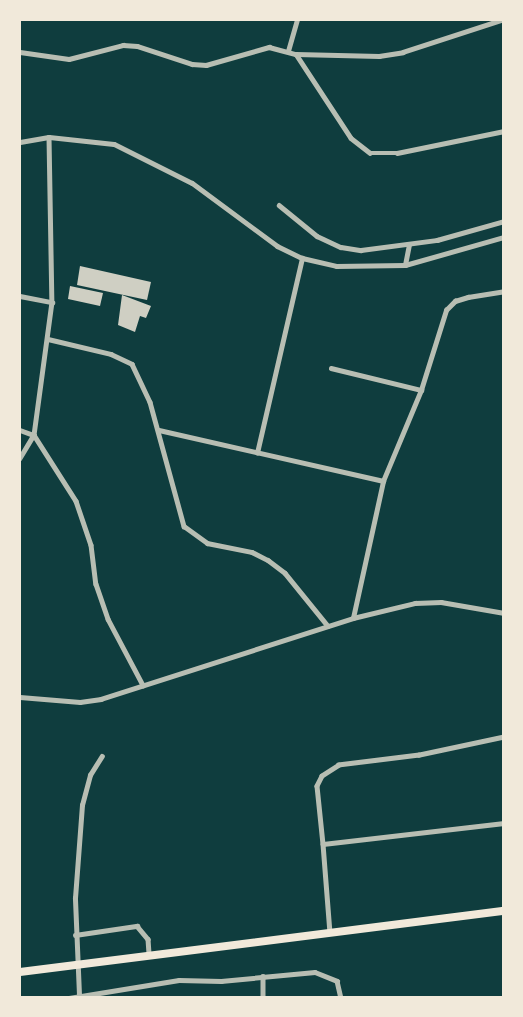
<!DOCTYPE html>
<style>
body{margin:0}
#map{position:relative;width:523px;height:1017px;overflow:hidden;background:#0f3d3e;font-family:Karla,sans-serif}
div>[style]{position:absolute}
.building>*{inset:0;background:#cfcfc3}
.minor>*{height:4.5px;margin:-2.25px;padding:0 2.25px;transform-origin:2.25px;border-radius:2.25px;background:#b8beb3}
.tertiary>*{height:5px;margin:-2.5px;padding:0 2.5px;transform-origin:2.5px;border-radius:2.5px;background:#b8beb3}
.trunk>*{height:8px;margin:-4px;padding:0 4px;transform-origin:4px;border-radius:4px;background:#f1e9da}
span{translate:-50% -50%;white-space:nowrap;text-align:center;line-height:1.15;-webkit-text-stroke:4.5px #f1e9da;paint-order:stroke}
.frame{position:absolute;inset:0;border:21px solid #f1e9da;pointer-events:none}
</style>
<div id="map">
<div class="building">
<i style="clip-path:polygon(80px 266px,151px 282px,147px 300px,77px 285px)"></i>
<i style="clip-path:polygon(70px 286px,103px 293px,100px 306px,68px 299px)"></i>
<i style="clip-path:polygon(122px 295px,151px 306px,146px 318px,140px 316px,135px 332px,118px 325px)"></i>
</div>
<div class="minor">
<i style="left:288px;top:51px;width:32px;rotate:-74deg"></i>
<i style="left:20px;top:52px;width:49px;rotate:8.1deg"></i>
<i style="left:69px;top:59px;width:56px;rotate:-14.5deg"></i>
<i style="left:123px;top:45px;width:14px;rotate:4deg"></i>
<i style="left:137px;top:46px;width:58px;rotate:18.1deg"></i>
<i style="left:192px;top:64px;width:14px;rotate:4deg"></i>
<i style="left:206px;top:65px;width:66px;rotate:-15.9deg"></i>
<i style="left:269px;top:47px;width:28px;rotate:15deg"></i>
<i style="left:296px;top:54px;width:83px;rotate:1.4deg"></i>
<i style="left:379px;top:56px;width:24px;rotate:-9deg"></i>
<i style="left:403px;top:52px;width:103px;rotate:-18.1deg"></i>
<i style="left:296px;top:54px;width:100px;rotate:56.8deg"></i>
<i style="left:351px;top:138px;width:24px;rotate:38deg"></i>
<i style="left:370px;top:153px;width:27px"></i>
<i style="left:397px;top:153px;width:109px;rotate:-11.6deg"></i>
<i style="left:49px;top:137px;width:165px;rotate:89deg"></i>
<i style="left:52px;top:302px;width:134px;rotate:97.7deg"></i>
<i style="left:34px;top:435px;width:78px;rotate:57.5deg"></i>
<i style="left:76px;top:501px;width:46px;rotate:71.2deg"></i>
<i style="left:91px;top:545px;width:39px;rotate:83deg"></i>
<i style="left:96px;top:584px;width:37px;rotate:71deg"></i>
<i style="left:108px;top:619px;width:75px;rotate:62.1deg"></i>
<i style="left:279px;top:205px;width:49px;rotate:39.2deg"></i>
<i style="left:317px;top:236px;width:26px;rotate:25deg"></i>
<i style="left:341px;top:247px;width:20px;rotate:9deg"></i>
<i style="left:361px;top:250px;width:77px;rotate:-7.5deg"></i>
<i style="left:437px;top:240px;width:70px;rotate:-15.8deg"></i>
<i style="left:405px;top:265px;width:20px;rotate:-79deg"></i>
<i style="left:20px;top:296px;width:33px;rotate:11deg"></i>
<i style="left:48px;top:339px;width:65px;rotate:13.4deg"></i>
<i style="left:111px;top:354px;width:23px;rotate:25deg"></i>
<i style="left:132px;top:364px;width:42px;rotate:64.7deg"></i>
<i style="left:150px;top:402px;width:129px;rotate:74.7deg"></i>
<i style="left:184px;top:526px;width:29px;rotate:36deg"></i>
<i style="left:207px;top:543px;width:46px;rotate:11.3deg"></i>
<i style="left:252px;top:552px;width:18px;rotate:27deg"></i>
<i style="left:268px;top:560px;width:21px;rotate:37deg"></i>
<i style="left:285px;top:573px;width:68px;rotate:50.9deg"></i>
<i style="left:331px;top:368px;width:93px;rotate:13.7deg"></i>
<i style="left:20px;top:430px;width:15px;rotate:20deg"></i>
<i style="left:34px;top:435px;width:27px;rotate:121deg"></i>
<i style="left:159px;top:430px;width:230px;rotate:12.8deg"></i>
<i style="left:257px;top:453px;width:200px;rotate:-77deg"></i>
<i style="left:353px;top:618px;width:140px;rotate:-77.6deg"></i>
<i style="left:383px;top:481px;width:99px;rotate:-67.3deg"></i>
<i style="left:421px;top:390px;width:84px;rotate:-72.6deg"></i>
<i style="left:446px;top:310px;width:13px;rotate:-45deg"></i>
<i style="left:455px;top:301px;width:14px;rotate:-17deg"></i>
<i style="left:468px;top:297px;width:36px;rotate:-9deg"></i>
<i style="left:20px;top:697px;width:60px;rotate:4.8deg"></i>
<i style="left:80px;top:702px;width:21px;rotate:-8deg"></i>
<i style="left:101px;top:699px;width:265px;rotate:-17.8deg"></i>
<i style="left:353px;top:618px;width:64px;rotate:-13.6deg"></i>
<i style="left:415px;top:603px;width:26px;rotate:-2deg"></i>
<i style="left:441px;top:602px;width:64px;rotate:9.9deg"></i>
<i style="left:504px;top:737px;width:87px;rotate:168deg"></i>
<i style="left:419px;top:755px;width:81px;rotate:172.9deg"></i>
<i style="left:339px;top:765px;width:20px;rotate:147deg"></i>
<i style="left:322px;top:776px;width:11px;rotate:117deg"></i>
<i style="left:317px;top:786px;width:58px;rotate:84.1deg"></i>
<i style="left:323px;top:844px;width:182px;rotate:-6.6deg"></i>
<i style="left:323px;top:844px;width:88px;rotate:85.5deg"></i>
<i style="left:75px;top:935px;width:63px;rotate:-8.3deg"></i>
<i style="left:137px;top:926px;width:17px;rotate:50deg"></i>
<i style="left:148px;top:939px;width:16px;rotate:86deg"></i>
<i style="left:263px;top:976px;width:22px;rotate:90deg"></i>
<i style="left:79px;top:995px;width:97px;rotate:-92.4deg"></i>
<i style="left:75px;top:898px;width:93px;rotate:-85.7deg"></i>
<i style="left:82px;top:805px;width:31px;rotate:-75deg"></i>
<i style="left:90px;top:775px;width:22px;rotate:-58deg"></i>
<i style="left:69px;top:998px;width:111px;rotate:-9.3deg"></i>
<i style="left:179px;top:980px;width:42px;rotate:1.4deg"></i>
<i style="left:221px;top:981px;width:94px;rotate:-5.5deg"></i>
<i style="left:315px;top:972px;width:24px;rotate:22deg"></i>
<i style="left:337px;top:981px;width:17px;rotate:77deg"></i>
</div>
<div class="tertiary">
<i style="left:20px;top:142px;width:29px;rotate:-10deg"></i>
<i style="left:49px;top:137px;width:65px;rotate:6.1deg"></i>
<i style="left:114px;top:144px;width:87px;rotate:26.6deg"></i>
<i style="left:192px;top:183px;width:106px;rotate:36.5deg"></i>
<i style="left:277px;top:246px;width:28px;rotate:26deg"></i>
<i style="left:302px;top:258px;width:35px;rotate:13deg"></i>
<i style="left:336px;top:266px;width:69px;rotate:-0.8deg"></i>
<i style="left:405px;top:265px;width:103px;rotate:-15.8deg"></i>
</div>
<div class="trunk">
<i style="left:20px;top:972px;width:488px;rotate:-7.2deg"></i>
</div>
<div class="frame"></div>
</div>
